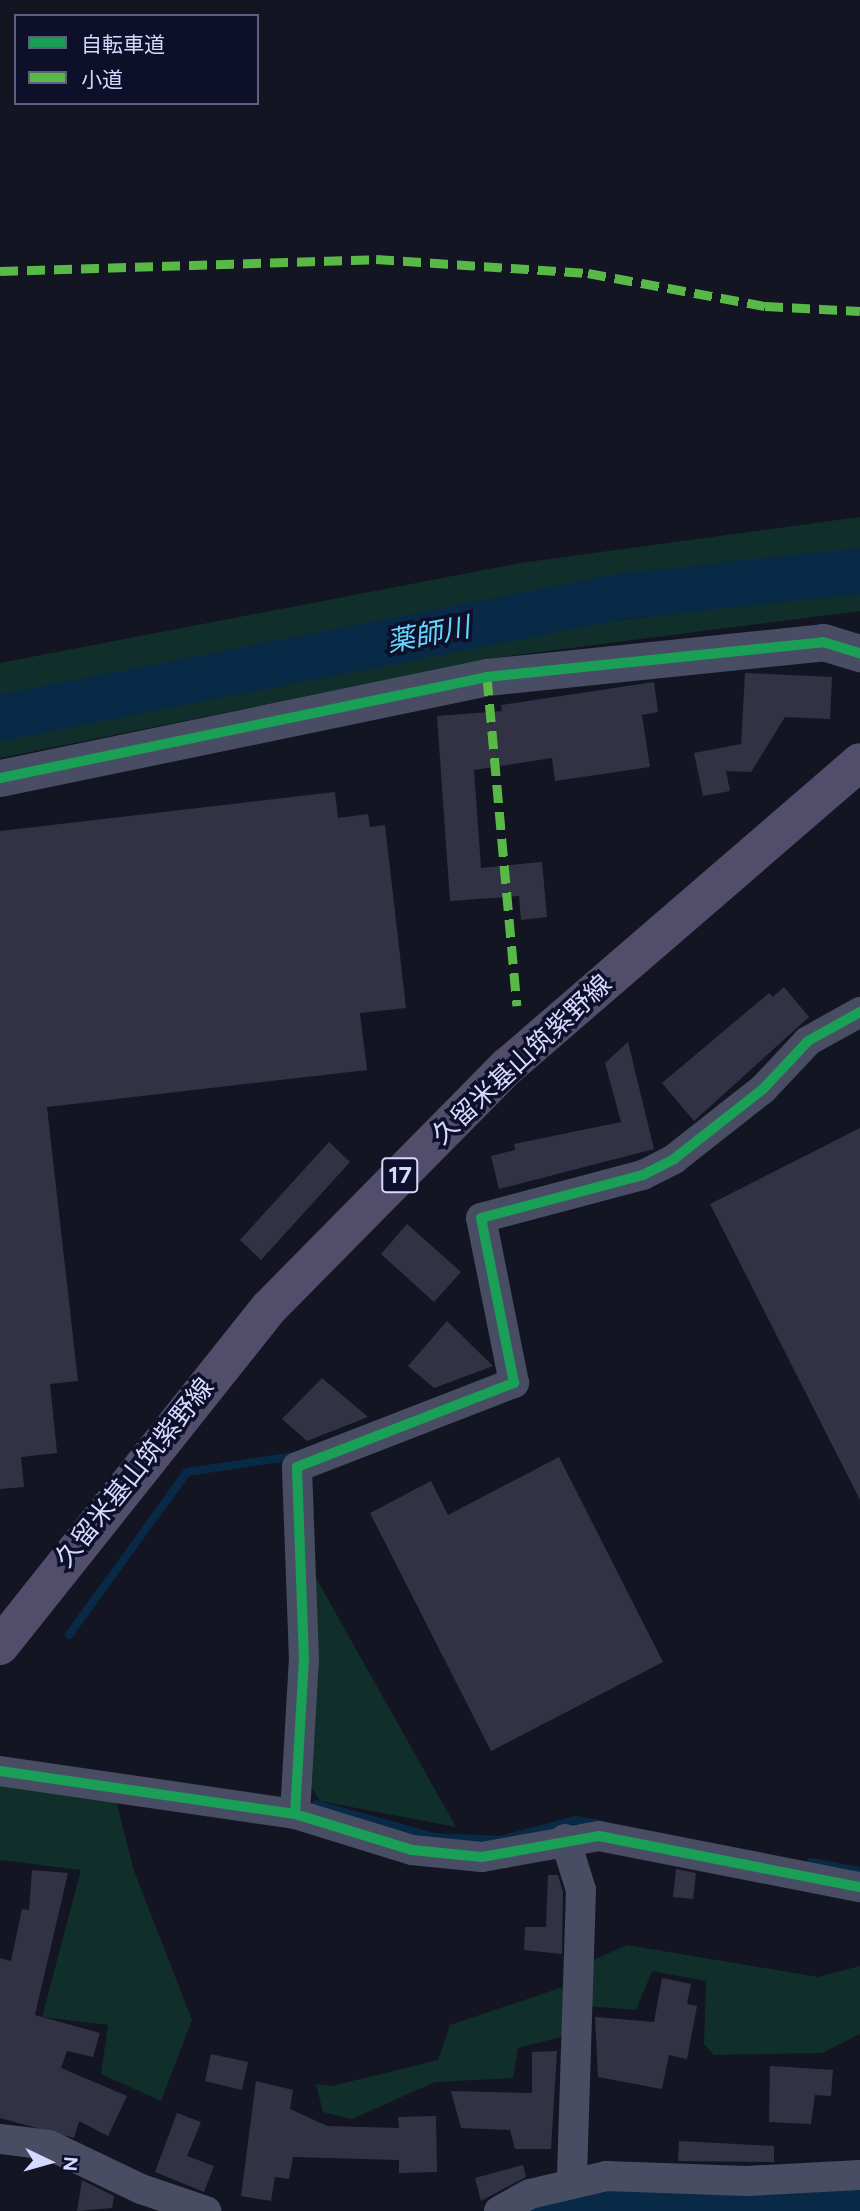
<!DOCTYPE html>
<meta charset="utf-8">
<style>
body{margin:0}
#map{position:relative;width:860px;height:2211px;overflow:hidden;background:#141523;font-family:Figtree,"Noto Sans JP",sans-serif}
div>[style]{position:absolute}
.green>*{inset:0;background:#112f2a}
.stream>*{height:8px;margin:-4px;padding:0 4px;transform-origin:4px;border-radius:4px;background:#082a46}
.river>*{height:46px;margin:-23px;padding:0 23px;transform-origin:23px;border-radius:23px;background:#082a46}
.building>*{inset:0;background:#323245}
.minor>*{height:30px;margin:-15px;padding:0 15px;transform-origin:15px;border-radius:15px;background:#494d64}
.tertiary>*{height:37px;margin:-18.5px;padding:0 18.5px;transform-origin:18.5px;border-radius:18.5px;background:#494d64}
.primary>*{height:38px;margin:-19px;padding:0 19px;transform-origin:19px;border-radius:19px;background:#514d6a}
.quiet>*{height:9px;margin-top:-4.5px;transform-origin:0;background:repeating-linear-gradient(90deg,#58b947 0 18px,transparent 0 27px)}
.cycleway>*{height:10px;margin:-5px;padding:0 5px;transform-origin:5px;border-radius:5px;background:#1a9f57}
span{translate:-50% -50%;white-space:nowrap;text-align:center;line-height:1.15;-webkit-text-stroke:7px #0e0f29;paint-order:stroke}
.shield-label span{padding:2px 5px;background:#0e0f29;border:2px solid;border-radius:5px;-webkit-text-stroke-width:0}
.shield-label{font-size:24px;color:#d6d9ff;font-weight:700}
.street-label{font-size:26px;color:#d6d9ff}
.water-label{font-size:28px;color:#64d6ff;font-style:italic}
.legend{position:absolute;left:14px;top:14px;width:245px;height:91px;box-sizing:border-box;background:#0e0f29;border:2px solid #5e607f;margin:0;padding:9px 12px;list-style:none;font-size:21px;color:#d6d9ff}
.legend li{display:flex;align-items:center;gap:14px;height:35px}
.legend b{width:35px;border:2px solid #5e607f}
.north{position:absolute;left:14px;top:2127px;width:70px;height:70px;-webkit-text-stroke:5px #0e0f29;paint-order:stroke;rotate:95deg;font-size:19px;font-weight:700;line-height:28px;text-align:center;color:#d6d9ff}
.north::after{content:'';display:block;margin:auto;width:24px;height:32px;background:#d6d9ff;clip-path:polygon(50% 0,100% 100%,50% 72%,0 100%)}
</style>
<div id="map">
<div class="green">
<i style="clip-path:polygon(860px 517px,860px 552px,531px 594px,0 697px,0 663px,520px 563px)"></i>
<i style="clip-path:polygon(860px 590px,860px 611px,500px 657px,0 758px,0 735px,517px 633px)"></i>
<i style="clip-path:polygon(312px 1571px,456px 1827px,320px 1801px,309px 1784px)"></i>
<i style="clip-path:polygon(0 1784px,116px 1801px,134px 1871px,192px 2020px,161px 2101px,101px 2074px,108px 2025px,42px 2017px,81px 1870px,0 1860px)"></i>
<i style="clip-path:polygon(627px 1945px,818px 1977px,860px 1966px,860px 2034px,822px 2053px,714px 2055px,704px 2044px,706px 1981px,652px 1971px,636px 2010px,585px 2006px,587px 1963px)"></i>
<i style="clip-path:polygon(569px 1985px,568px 2035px,518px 2048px,513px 2078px,435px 2082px,352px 2119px,323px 2112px,316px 2084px,332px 2086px,438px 2060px,450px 2025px)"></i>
</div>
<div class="stream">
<i style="left:69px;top:1635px;width:201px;rotate:-54.1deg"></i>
<i style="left:187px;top:1472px;width:108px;rotate:-8.5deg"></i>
<i style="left:316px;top:1804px;width:123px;rotate:15.6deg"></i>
<i style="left:434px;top:1837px;width:66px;rotate:2.6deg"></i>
<i style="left:500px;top:1840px;width:79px;rotate:-14.7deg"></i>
<i style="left:576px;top:1820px;width:22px;rotate:10deg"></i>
<i style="left:811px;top:1862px;width:50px;rotate:10.4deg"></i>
</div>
<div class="river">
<i style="left:0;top:718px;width:635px;rotate:-11.08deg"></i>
<i style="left:623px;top:596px;width:238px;rotate:-6deg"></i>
<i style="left:550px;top:2211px;width:76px;rotate:-9.8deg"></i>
<i style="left:625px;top:2198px;width:235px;rotate:-0.5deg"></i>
</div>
<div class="building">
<i style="clip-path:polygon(745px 673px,832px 677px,830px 719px,785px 717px,751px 772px,726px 771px,730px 791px,703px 796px,694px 753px,741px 744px)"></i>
<i style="clip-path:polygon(654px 682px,658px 712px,642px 715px,650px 767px,555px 781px,552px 758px,474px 770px,481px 868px,542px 862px,547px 917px,521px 920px,519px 896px,450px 901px,437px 716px,502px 711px,501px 705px)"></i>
<i style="clip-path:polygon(335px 792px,338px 818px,368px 814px,370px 827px,385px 825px,406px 1008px,360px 1013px,367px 1070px,47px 1107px,78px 1381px,50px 1384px,57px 1453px,21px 1457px,24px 1487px,0 1489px,0 831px)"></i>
<i style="clip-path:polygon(784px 987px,809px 1017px,694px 1121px,662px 1083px,769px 993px,773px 997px)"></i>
<i style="clip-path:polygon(628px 1042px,654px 1149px,499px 1189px,491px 1156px,515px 1150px,514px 1144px,621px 1122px,605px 1063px)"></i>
<i style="clip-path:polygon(860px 1128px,860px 1500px,710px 1204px)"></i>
<i style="clip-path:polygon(329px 1142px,350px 1162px,261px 1260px,240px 1240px)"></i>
<i style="clip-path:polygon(407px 1224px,461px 1272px,434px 1302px,381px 1254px)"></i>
<i style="clip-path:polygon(447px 1321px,493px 1366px,434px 1388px,408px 1366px)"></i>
<i style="clip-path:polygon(322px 1378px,368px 1417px,307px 1441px,282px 1419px)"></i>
<i style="clip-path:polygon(559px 1457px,663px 1662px,491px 1751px,370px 1513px,431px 1481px,448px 1515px)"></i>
<i style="clip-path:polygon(676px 1869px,696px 1873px,693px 1899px,673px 1897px)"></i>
<i style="clip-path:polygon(32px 1870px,68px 1873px,35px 2015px,100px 2033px,93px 2057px,67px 2051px,61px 2068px,127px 2096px,108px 2136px,79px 2121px,74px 2138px,0 2118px,0 1958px,11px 1961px,22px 1909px,29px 1910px)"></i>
<i style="clip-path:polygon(548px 1875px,558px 1875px,563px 1892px,562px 1954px,524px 1950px,525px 1927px,546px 1927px)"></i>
<i style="clip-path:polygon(662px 1978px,691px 1984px,687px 2004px,697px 2006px,687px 2059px,669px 2055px,662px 2089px,598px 2077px,595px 2017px,654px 2022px)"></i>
<i style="clip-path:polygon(557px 2051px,551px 2149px,515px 2149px,510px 2130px,461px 2128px,451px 2091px,532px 2093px,532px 2052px)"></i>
<i style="clip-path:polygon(211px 2054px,248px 2062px,242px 2090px,205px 2081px)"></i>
<i style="clip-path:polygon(770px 2066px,833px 2070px,831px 2096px,815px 2095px,811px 2124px,769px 2122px)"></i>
<i style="clip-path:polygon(256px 2081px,293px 2090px,290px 2109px,327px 2126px,399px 2128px,398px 2117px,436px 2116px,437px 2172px,399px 2173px,399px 2160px,293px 2157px,289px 2179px,275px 2177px,271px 2201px,241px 2196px)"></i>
<i style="clip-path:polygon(177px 2113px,201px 2122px,187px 2156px,214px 2166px,204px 2192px,155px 2172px)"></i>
<i style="clip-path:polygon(679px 2141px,774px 2146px,774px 2162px,678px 2161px)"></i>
<i style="clip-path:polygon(523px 2165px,526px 2177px,481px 2201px,475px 2178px)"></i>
<i style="clip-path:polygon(82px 2180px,114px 2196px,112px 2208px,77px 2211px)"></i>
</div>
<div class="minor">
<i style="left:0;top:1771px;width:298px;rotate:8.3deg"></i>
<i style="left:295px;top:1814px;width:122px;rotate:17.1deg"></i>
<i style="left:412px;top:1850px;width:70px;rotate:5.7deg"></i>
<i style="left:482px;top:1857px;width:119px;rotate:-10.2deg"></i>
<i style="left:599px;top:1836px;width:266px;rotate:11.1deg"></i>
<i style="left:295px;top:1814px;width:154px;rotate:-86.7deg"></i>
<i style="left:304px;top:1660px;width:193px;rotate:-92.1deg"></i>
<i style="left:297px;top:1467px;width:233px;rotate:-21.2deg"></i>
<i style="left:514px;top:1383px;width:168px;rotate:-101.3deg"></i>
<i style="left:481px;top:1218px;width:168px;rotate:-14.9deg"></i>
<i style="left:643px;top:1175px;width:35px;rotate:-27deg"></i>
<i style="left:674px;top:1159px;width:113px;rotate:-38.2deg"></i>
<i style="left:763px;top:1089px;width:66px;rotate:-46.8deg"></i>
<i style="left:808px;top:1041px;width:60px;rotate:-29.1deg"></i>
<i style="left:565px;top:1839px;width:53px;rotate:72.6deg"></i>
<i style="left:581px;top:1890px;width:293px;rotate:91.8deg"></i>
<i style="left:0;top:2139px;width:49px;rotate:7deg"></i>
<i style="left:49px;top:2145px;width:102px;rotate:25.6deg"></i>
<i style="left:141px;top:2189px;width:69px;rotate:18.7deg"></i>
<i style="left:499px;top:2211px;width:35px;rotate:-29deg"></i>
<i style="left:530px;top:2194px;width:78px;rotate:-13.3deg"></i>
<i style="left:606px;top:2176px;width:141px;rotate:2deg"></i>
<i style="left:747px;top:2181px;width:113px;rotate:-3deg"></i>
</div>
<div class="tertiary">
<i style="left:0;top:778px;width:497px;rotate:-11.7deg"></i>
<i style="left:487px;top:677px;width:338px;rotate:-5.9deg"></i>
<i style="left:823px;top:642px;width:39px;rotate:17deg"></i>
</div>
<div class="primary">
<i style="left:0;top:1646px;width:432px;rotate:-51.5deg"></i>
<i style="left:269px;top:1308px;width:340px;rotate:-45.4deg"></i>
<i style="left:508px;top:1066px;width:465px;rotate:-40.8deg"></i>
</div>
<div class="quiet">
<i style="left:0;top:271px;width:376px;rotate:-1.8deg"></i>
<i style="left:376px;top:259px;width:212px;rotate:3.8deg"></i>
<i style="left:588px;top:273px;width:180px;rotate:10.6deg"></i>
<i style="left:765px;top:306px;width:95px;rotate:3deg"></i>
<i style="left:487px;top:677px;width:330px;rotate:84.8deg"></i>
</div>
<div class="cycleway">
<i style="left:0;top:778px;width:497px;rotate:-11.7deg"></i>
<i style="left:487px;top:677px;width:338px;rotate:-5.9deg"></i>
<i style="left:823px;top:642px;width:39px;rotate:17deg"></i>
<i style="left:0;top:1771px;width:298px;rotate:8.3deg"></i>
<i style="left:295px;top:1814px;width:122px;rotate:17.1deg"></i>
<i style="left:412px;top:1850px;width:70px;rotate:5.7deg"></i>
<i style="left:482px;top:1857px;width:119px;rotate:-10.2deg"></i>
<i style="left:599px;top:1836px;width:266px;rotate:11.1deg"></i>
<i style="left:295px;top:1814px;width:154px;rotate:-86.7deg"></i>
<i style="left:304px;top:1660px;width:193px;rotate:-92.1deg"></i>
<i style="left:297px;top:1467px;width:233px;rotate:-21.2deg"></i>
<i style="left:514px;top:1383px;width:168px;rotate:-101.3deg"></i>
<i style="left:481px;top:1218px;width:168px;rotate:-14.9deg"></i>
<i style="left:643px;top:1175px;width:35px;rotate:-27deg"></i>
<i style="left:674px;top:1159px;width:113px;rotate:-38.2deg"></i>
<i style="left:763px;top:1089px;width:66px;rotate:-46.8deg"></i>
<i style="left:808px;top:1041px;width:60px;rotate:-29.1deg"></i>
</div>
<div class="shield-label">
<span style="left:400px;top:1175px">17</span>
</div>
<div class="street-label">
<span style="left:522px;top:1060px;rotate:-43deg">久留米基山筑紫野線</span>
<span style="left:135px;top:1473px;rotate:-51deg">久留米基山筑紫野線</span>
</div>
<div class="water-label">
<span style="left:428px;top:634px;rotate:-11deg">薬師川</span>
</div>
<ul class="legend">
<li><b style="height:9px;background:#1a9f57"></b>自転車道</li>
<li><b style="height:9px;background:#58b947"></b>小道</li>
</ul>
<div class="north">N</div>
</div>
